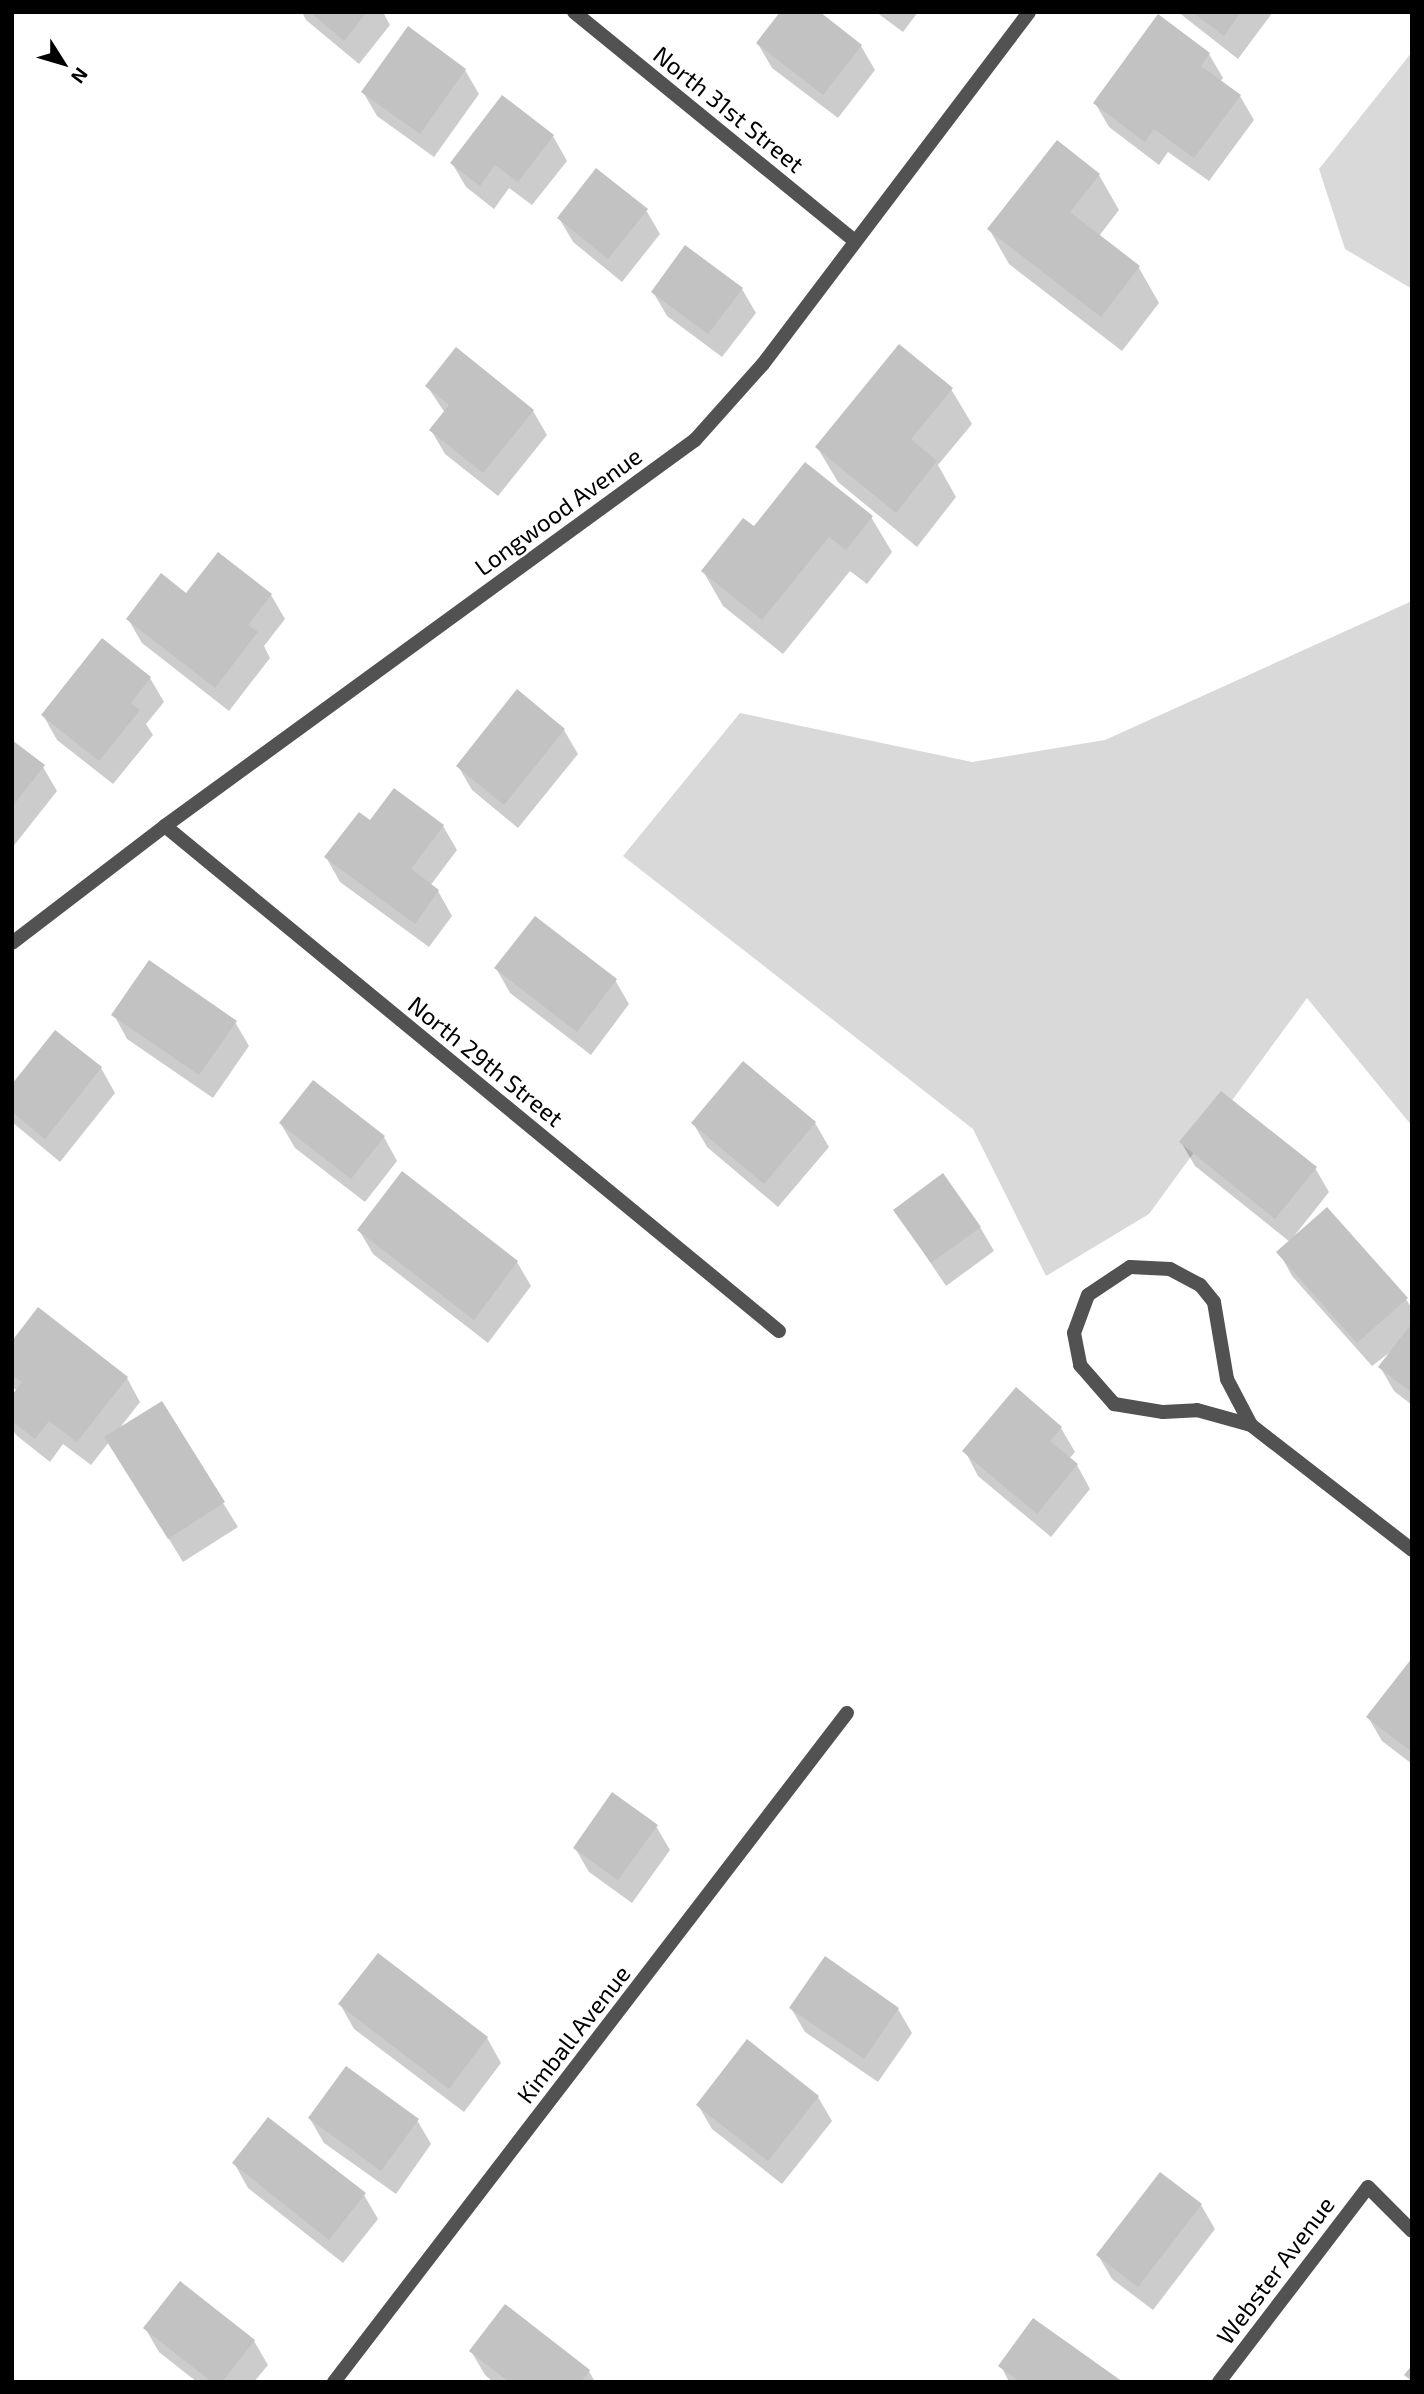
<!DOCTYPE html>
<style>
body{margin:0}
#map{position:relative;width:1424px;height:2394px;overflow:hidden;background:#fff;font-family:"Exo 2",sans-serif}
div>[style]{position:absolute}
.green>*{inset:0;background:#d9d9d9}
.shadow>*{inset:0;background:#0003}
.building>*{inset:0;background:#c2c2c2}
.minor>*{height:14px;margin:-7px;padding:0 7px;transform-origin:7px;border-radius:7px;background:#525252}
span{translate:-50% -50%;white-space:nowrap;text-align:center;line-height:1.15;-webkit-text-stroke:5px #fff;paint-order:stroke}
.street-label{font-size:24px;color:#000}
.frame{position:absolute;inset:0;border:14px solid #000;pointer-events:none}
.north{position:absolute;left:28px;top:28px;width:70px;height:70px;-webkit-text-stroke:5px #fff;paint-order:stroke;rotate:127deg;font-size:19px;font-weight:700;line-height:28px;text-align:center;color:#000}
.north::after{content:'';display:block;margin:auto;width:24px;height:32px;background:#000;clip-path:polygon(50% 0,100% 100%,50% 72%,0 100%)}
</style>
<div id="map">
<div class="green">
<i style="clip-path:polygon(1412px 52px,1412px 289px,1345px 249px,1319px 169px)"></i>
<i style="clip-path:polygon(1412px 601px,1412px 1126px,1307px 998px,1149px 1214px,1046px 1276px,973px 1129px,623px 856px,740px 713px,972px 762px,1105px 740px)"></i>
</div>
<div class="shadow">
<i style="clip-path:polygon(302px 12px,383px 12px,390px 25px,359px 64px,306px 20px)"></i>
<i style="clip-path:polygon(876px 12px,918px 12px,903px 32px)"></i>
<i style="clip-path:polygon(1178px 12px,1273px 12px,1238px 59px)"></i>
<i style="clip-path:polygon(758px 44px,861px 46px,875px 70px,838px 118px,772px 68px)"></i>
<i style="clip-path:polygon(1209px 54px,1223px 78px,1220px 82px,1240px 96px,1254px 120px,1209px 181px,1168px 152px,1159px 165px,1109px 127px,1095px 103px)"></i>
<i style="clip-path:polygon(465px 70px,479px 94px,434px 157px,377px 116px,363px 92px)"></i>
<i style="clip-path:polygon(553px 136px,567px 161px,532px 205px,509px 188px,494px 209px,466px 187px,452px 163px)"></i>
<i style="clip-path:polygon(1099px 175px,1119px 210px,1099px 236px,1139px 268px,1159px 303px,1122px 351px,1009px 264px,989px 229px)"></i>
<i style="clip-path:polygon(646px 210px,660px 234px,622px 282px,573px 242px,559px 218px)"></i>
<i style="clip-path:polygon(742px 289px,756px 313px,722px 357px,667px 316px,653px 292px)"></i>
<i style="clip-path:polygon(427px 386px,533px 411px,547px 435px,498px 496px,445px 454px,431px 430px,445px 413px)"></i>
<i style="clip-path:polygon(951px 389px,972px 424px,938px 465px,956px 497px,917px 547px,838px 482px,817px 447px)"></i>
<i style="clip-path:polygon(871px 517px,892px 552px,867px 584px,850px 571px,783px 654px,723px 606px,703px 571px,754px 528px)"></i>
<i style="clip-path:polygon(271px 595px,285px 619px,264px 646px,270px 658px,229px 711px,142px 643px,128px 619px,186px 596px)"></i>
<i style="clip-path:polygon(150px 678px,164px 702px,146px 724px,153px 735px,113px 784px,57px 740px,43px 715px)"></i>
<i style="clip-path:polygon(564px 730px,578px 754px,518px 828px,472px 790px,458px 766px)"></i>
<i style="clip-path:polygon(12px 742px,43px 767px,57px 791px,12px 848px)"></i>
<i style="clip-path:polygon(394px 790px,443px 826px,457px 850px,430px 886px,438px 891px,452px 916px,429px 947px,340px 882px,326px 857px,371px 822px)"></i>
<i style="clip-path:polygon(496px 968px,615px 980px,629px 1004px,591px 1055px,510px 993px)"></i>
<i style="clip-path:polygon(114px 1015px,235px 1022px,249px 1046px,213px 1098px,127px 1039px)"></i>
<i style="clip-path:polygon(55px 1033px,101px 1068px,115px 1093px,60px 1162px,12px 1122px,12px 1087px)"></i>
<i style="clip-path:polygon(693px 1123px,815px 1123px,829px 1147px,778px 1207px,707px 1147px)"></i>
<i style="clip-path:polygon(281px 1124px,384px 1137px,397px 1161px,365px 1202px,295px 1148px)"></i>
<i style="clip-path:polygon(1181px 1142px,1315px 1168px,1329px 1192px,1295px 1235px,1406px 1299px,1412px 1309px,1412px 1405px,1394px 1391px,1380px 1367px,1394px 1349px,1372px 1366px,1292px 1276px,1279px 1252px,1290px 1242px,1195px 1166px)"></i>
<i style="clip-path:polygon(895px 1210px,980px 1227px,994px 1251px,946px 1286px)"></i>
<i style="clip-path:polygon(359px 1230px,517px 1262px,531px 1286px,488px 1343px,373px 1254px)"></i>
<i style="clip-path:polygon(12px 1344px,127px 1378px,140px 1402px,119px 1429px,161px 1403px,238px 1527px,183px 1562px,109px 1442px,91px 1465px,63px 1444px,50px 1462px,16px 1435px,12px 1429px,12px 1397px,17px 1391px,12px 1386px)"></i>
<i style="clip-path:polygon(1061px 1428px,1075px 1452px,1069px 1459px,1077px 1465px,1090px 1489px,1051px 1537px,978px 1476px,965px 1451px)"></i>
<i style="clip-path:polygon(1412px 1661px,1412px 1764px,1382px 1741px,1368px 1717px)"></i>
<i style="clip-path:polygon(656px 1826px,670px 1850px,632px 1903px,589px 1872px,575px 1848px)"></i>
<i style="clip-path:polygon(378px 1955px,487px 2038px,501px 2063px,464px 2112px,354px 2029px,340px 2004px)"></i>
<i style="clip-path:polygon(791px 2008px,898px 2009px,912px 2033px,878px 2082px,805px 2032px)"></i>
<i style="clip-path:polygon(818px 2097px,832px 2121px,782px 2184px,712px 2129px,698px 2105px)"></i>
<i style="clip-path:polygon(310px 2119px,417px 2120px,431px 2144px,396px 2194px,324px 2143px)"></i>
<i style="clip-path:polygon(234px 2163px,364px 2195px,378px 2219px,343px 2263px,248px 2188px)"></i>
<i style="clip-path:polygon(1201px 2205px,1215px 2229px,1153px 2310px,1112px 2279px,1098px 2255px)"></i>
<i style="clip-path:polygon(506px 2307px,589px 2371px,595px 2382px,493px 2382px,485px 2375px,471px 2351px)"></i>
<i style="clip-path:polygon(145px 2328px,254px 2341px,268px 2365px,254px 2382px,197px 2382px,159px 2352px)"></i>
<i style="clip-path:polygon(1001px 2366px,1120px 2382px,1009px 2382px)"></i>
</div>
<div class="building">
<i style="clip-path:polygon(310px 12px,367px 12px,344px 41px)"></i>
<i style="clip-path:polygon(780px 12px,820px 12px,862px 45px,823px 95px,756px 43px)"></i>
<i style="clip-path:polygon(1192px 12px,1241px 12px,1224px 36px)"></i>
<i style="clip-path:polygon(1158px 14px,1210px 53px,1201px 66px,1241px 95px,1194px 158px,1154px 129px,1145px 142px,1093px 103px)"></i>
<i style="clip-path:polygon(408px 26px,466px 69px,420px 134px,361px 92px)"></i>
<i style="clip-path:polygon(502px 95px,554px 135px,518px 182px,495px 165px,480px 186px,450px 163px)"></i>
<i style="clip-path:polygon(1057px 140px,1100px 174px,1070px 212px,1140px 266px,1101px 317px,987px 229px)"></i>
<i style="clip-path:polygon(596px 168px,648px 209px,608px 259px,557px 218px)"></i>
<i style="clip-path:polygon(685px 245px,743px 288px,708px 334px,651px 292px)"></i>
<i style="clip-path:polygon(899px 344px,953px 388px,911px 439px,937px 461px,896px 513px,815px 447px)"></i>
<i style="clip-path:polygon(456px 347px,534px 410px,483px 473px,429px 430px,449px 405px,425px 386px)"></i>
<i style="clip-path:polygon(805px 462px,873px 516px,846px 550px,829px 537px,762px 620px,701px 571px,743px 518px,754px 526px)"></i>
<i style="clip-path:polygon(218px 552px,272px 594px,248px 625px,258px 632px,215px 688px,126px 619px,161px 573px,186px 593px)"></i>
<i style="clip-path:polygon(102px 638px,151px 677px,131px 703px,140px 710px,99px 761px,41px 715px)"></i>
<i style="clip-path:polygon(517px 689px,565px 729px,504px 805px,456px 766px)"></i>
<i style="clip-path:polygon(12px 740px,45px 765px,12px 807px)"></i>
<i style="clip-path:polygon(394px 788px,444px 825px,411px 869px,439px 890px,415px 924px,324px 857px,359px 812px,370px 820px)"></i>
<i style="clip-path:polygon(535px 916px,617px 979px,577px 1032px,494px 968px)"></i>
<i style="clip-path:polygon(149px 960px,237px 1021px,199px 1075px,111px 1015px)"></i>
<i style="clip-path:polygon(55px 1030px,102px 1067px,45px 1139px,12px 1112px,12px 1084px)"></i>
<i style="clip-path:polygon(743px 1061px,816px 1122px,764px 1184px,691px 1123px)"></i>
<i style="clip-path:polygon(313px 1080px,385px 1136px,351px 1179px,279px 1123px)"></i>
<i style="clip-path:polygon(1221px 1091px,1317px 1167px,1275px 1219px,1179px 1142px)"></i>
<i style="clip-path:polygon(402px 1171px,518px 1261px,474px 1320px,357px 1230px)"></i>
<i style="clip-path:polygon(943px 1173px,981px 1227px,931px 1263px,893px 1210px)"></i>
<i style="clip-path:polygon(1327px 1207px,1408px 1298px,1357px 1343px,1276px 1252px)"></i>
<i style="clip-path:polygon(38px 1307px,128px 1377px,77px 1442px,49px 1421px,35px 1439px,12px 1421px,12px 1395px,22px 1382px,12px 1375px,12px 1341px)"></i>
<i style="clip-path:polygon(1412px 1323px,1412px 1393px,1378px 1367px)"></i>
<i style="clip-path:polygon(1016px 1387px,1062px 1427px,1050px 1441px,1078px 1464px,1037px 1514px,962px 1451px)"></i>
<i style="clip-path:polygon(162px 1401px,225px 1502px,168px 1539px,104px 1437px)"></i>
<i style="clip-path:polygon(1412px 1658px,1412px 1752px,1366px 1717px)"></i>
<i style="clip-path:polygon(612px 1792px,658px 1825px,618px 1880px,573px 1848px)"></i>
<i style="clip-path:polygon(378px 1953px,488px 2037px,449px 2089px,338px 2004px)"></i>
<i style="clip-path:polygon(825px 1956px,899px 2008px,864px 2059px,789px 2008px)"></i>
<i style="clip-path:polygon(747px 2039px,819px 2096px,768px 2161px,696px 2105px)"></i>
<i style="clip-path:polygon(346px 2066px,419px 2119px,381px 2171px,308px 2118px)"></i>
<i style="clip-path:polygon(268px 2117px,366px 2193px,329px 2240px,232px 2163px)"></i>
<i style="clip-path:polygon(1160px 2172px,1202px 2204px,1138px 2287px,1096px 2255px)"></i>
<i style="clip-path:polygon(180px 2281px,255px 2340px,222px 2382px,212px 2382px,143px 2328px)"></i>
<i style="clip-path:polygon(505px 2304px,590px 2370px,581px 2382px,509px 2382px,469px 2351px)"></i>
<i style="clip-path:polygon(1033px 2318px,1123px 2382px,1020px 2382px,998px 2366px)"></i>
<i style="clip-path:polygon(1412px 2365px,1412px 2381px,1404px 2375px)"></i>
</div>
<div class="minor">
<i style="left:574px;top:12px;width:361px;rotate:39.2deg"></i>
<i style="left:165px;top:826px;width:795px;rotate:39.44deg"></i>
<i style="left:12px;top:943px;width:193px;rotate:-37.4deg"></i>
<i style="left:165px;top:826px;width:656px;rotate:-36.07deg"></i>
<i style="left:695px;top:440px;width:102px;rotate:-48.2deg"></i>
<i style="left:763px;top:364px;width:441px;rotate:-52.9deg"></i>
<i style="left:1251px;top:1425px;width:52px;rotate:-117.6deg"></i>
<i style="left:1227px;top:1379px;width:78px;rotate:-99.6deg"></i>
<i style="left:1214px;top:1302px;width:22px;rotate:-129deg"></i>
<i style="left:1200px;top:1285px;width:34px;rotate:-152deg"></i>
<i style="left:1170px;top:1269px;width:40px;rotate:-177.1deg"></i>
<i style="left:1130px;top:1267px;width:50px;rotate:146.3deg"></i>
<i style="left:1088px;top:1295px;width:40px;rotate:110.2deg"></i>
<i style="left:1074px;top:1333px;width:33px;rotate:79deg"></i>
<i style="left:1080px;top:1365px;width:52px;rotate:48.9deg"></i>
<i style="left:1114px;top:1404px;width:50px;rotate:9.3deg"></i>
<i style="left:1163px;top:1412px;width:34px;rotate:-3deg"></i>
<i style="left:1197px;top:1410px;width:56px;rotate:15.5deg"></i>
<i style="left:1251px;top:1425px;width:204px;rotate:37.8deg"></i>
<i style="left:334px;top:2382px;width:843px;rotate:-52.52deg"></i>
<i style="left:1219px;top:2382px;width:245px;rotate:-52.6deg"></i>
<i style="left:1368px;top:2187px;width:62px;rotate:45deg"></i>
</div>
<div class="street-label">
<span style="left:729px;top:109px;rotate:39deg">North 31st Street</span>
<span style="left:558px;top:511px;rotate:-36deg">Longwood Avenue</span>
<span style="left:486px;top:1061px;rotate:39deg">North 29th Street</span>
<span style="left:573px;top:2034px;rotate:-52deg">Kimball Avenue</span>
<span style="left:1275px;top:2270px;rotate:-53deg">Webster Avenue</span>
</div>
<div class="frame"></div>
<div class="north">N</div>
</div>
